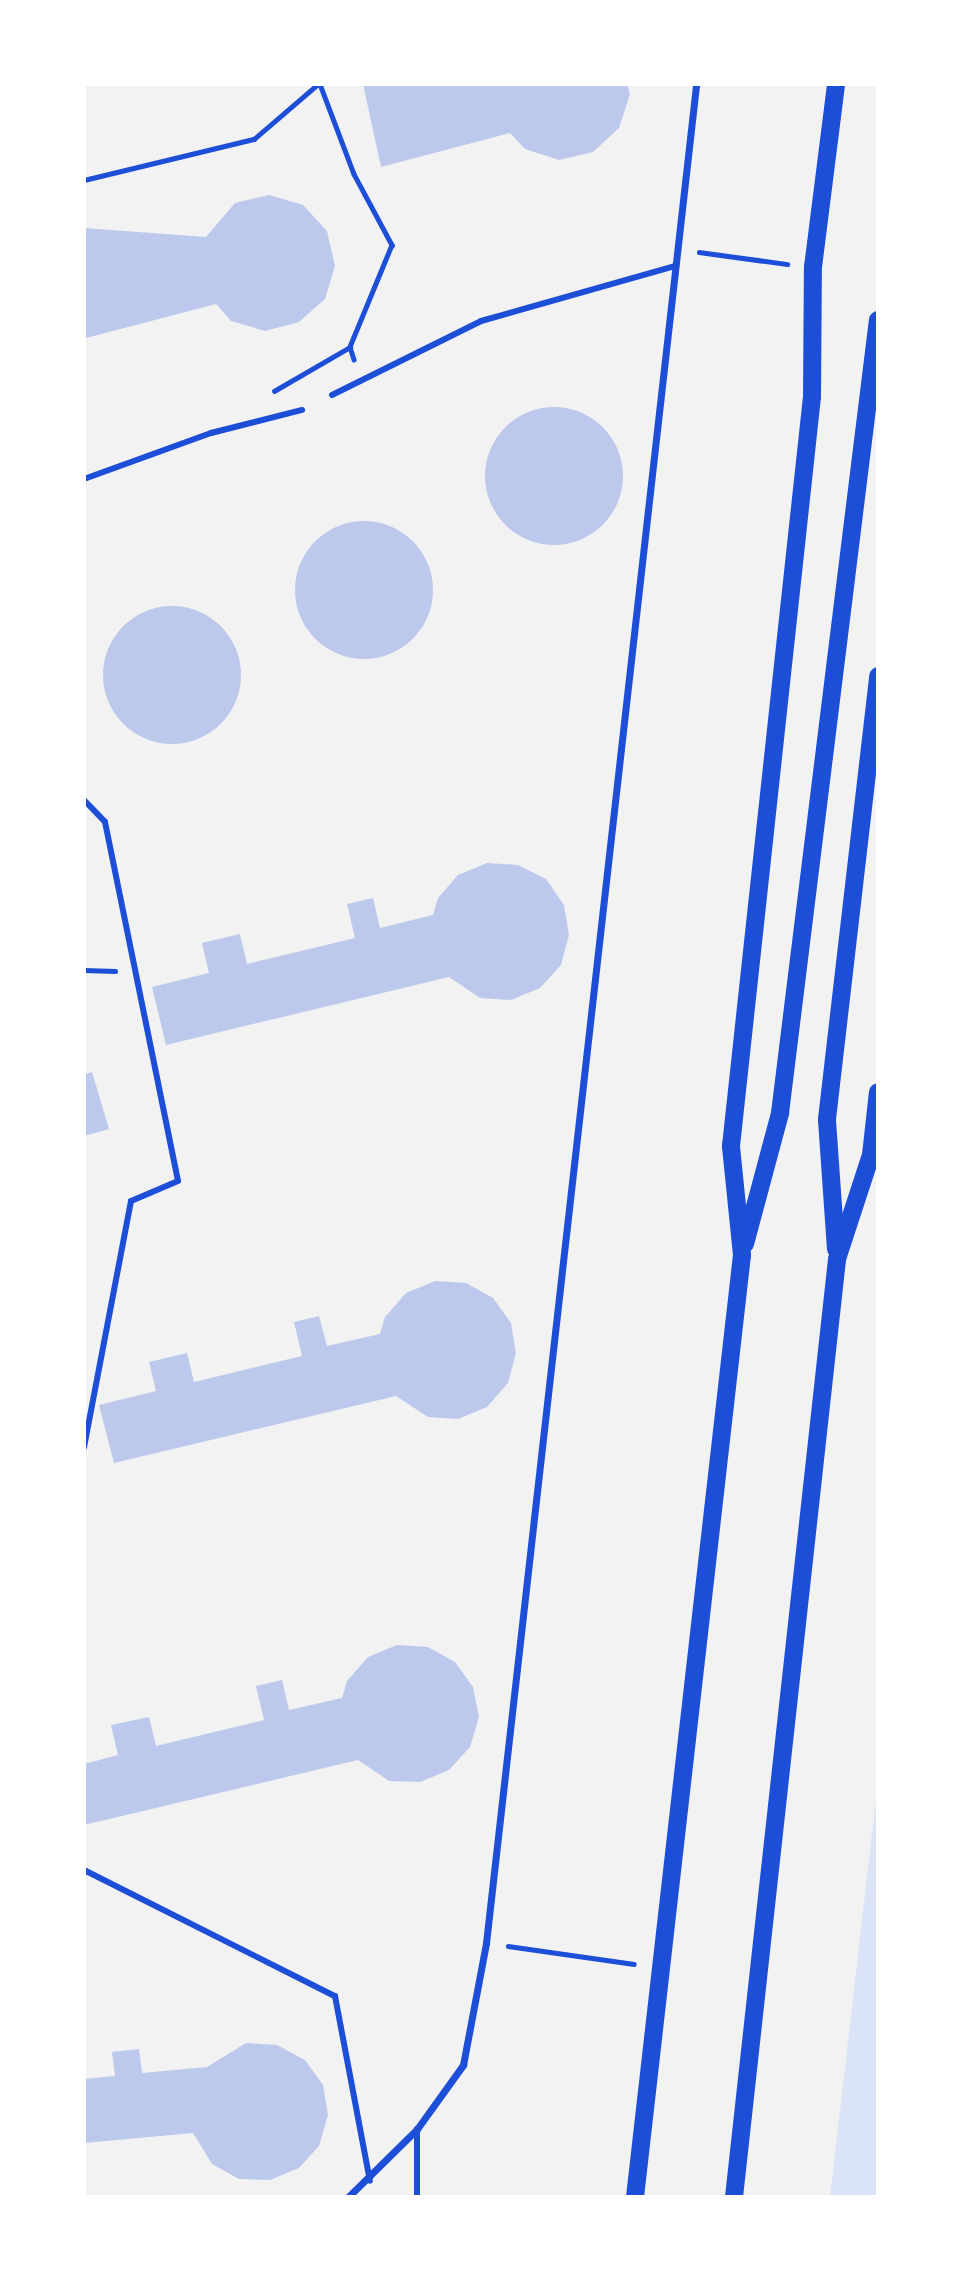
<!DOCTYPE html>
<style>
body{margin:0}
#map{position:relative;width:962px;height:2281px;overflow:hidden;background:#f2f2f2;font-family:Poppins,sans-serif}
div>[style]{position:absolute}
.green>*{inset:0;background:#dbe4f7}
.building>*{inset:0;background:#bdc9ec}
.round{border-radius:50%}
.path>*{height:4.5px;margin:-2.25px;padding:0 2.25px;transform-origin:2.25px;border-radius:2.25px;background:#1d4ed8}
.pedestrian>*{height:6px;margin:-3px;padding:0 3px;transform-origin:3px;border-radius:3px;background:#1d4ed8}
.minor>*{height:7px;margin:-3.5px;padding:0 3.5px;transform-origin:3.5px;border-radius:3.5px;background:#1d4ed8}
.primary>*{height:18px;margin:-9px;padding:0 9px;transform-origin:9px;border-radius:9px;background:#1d4ed8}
span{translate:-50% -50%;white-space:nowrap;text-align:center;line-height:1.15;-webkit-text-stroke:7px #fff;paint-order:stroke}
.frame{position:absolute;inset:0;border:86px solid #fff;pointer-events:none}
</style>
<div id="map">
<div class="green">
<i style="clip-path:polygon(878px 1781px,878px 2197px,830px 2197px)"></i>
</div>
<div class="building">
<i style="clip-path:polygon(363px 84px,627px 84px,630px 94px,619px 128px,593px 152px,559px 160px,525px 149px,510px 133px,381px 167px)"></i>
<i style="clip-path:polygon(269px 195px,303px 205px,327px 231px,335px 266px,325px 299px,299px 322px,265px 331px,231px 321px,216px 304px,86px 338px,84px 228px,206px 237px,235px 203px)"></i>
<i class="round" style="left:485px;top:407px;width:138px;height:138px"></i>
<i class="round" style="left:295px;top:521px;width:138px;height:138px"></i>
<i class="round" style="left:103px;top:606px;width:138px;height:138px"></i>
<i style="clip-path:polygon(487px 863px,518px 865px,546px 879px,564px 905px,569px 935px,561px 965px,540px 988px,511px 1000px,480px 998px,449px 977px,166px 1045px,152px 987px,209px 973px,202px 943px,240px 934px,247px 964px,355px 938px,347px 904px,373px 898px,380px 928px,433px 915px,438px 898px,458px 875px)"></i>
<i style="clip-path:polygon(92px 1072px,109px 1129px,84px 1136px,84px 1075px)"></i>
<i style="clip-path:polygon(435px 1281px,466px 1283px,493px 1298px,511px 1323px,516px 1353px,508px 1383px,487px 1407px,458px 1419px,428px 1417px,396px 1396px,114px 1463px,99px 1405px,156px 1391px,149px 1362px,187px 1353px,194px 1382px,302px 1356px,294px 1322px,319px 1316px,327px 1346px,380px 1334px,385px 1317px,406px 1293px)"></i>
<i style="clip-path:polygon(397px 1645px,428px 1647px,455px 1662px,473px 1687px,479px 1717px,470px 1747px,449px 1770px,420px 1782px,389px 1781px,358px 1760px,84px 1825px,84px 1764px,118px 1755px,111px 1725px,149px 1717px,156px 1746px,264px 1720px,256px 1686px,282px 1680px,289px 1710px,342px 1698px,347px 1681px,368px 1657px)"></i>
<i style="clip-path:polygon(246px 2043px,277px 2045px,305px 2060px,323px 2085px,328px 2115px,319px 2146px,299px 2168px,270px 2180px,239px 2179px,212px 2164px,193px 2133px,84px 2143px,84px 2079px,115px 2076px,112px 2052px,139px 2049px,142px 2073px,207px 2067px)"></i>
</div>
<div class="path">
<i style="left:320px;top:84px;width:96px;rotate:69.3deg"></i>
<i style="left:354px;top:174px;width:81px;rotate:61.8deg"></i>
<i style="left:392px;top:245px;width:110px;rotate:112.4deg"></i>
<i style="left:350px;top:347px;width:13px;rotate:72deg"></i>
<i style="left:84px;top:180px;width:175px;rotate:-13.6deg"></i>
<i style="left:254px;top:139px;width:84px;rotate:-40.7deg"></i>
<i style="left:699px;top:252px;width:89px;rotate:7.8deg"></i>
<i style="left:274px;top:391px;width:88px;rotate:-30.1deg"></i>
<i style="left:84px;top:970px;width:31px;rotate:2deg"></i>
<i style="left:508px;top:1946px;width:127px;rotate:8.1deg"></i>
</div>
<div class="pedestrian">
<i style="left:332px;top:395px;width:166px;rotate:-26.4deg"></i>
<i style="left:481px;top:321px;width:203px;rotate:-15.8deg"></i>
<i style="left:84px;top:479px;width:135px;rotate:-19.9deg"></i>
<i style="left:211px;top:433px;width:94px;rotate:-14.2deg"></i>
<i style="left:84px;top:800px;width:30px;rotate:46deg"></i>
<i style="left:105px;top:822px;width:366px;rotate:78.5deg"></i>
<i style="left:178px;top:1181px;width:51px;rotate:156.9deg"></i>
<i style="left:131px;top:1201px;width:251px;rotate:100.8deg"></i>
<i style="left:84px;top:1870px;width:281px;rotate:26.7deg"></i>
<i style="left:335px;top:1996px;width:188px;rotate:79.3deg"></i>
<i style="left:417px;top:2129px;width:68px;rotate:90deg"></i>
</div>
<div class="minor">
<i style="left:348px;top:2197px;width:97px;rotate:-44.6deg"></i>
<i style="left:417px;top:2129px;width:79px;rotate:-54.3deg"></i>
<i style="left:463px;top:2065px;width:124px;rotate:-79.3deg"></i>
<i style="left:486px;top:1943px;width:1871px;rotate:-83.55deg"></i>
</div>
<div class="primary">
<i style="left:745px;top:1244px;width:136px;rotate:-75deg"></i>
<i style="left:780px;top:1113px;width:799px;rotate:-82.96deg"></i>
<i style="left:836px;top:1249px;width:130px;rotate:-94deg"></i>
<i style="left:827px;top:1119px;width:446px;rotate:-83.4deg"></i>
<i style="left:635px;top:2197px;width:948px;rotate:-83.52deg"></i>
<i style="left:742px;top:1255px;width:110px;rotate:-95.8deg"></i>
<i style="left:731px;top:1146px;width:753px;rotate:-83.83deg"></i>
<i style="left:812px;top:397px;width:130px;rotate:-89.6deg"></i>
<i style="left:813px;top:267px;width:184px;rotate:-82.8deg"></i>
<i style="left:734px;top:2197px;width:944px;rotate:-83.73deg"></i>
<i style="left:837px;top:1259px;width:109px;rotate:-71.9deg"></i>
<i style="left:871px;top:1155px;width:63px;rotate:-83.7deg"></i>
</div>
<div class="frame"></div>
</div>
